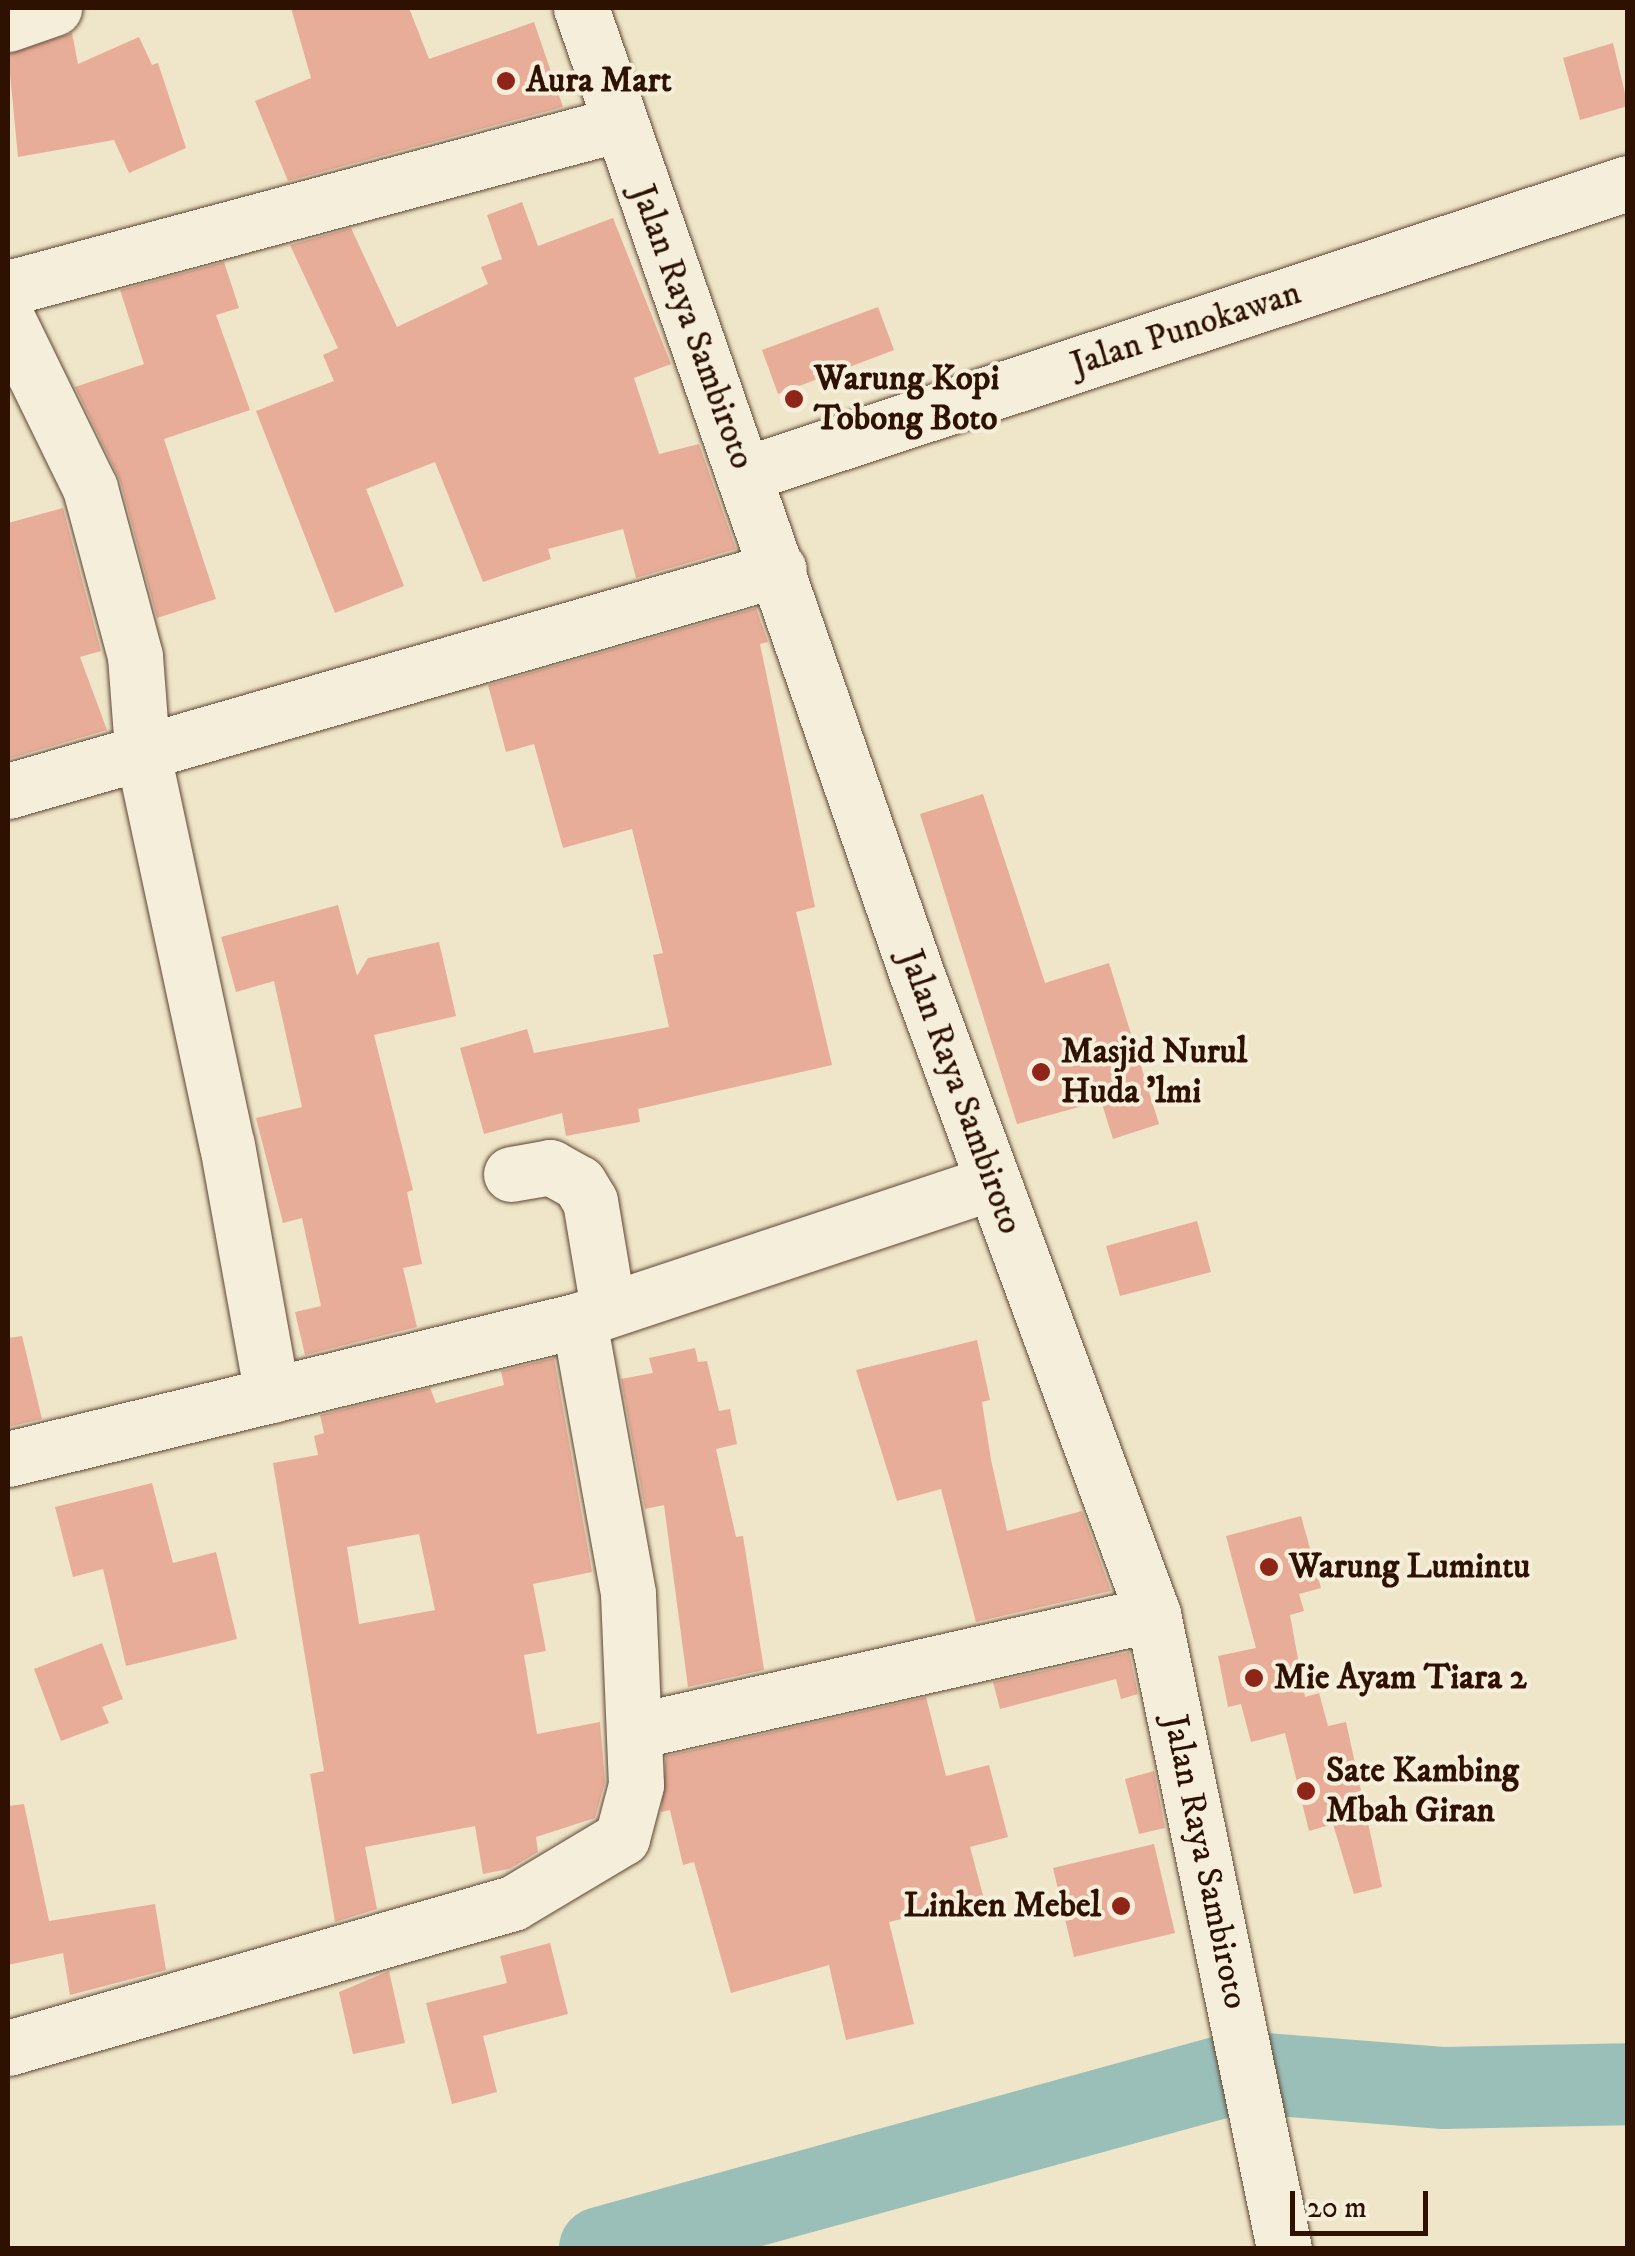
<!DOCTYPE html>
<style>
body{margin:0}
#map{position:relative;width:1635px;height:2256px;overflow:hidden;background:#efe5c8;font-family:"IM FELL DW Pica",serif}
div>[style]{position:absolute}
.river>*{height:82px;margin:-41px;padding:0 41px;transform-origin:41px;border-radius:41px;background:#9abfb8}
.building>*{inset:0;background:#e8ad98}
.roads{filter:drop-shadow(0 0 2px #5e4633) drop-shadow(0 0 2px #5e4633)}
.minor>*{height:55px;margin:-27.5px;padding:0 27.5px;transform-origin:27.5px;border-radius:27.5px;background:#f5eedb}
.tertiary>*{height:55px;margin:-27.5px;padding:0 27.5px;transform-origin:27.5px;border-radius:27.5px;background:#f5eedb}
.dots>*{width:28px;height:28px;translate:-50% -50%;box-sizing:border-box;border:5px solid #f5eedb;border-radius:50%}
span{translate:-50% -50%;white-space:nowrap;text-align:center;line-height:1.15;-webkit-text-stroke:8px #f5eedb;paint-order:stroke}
.poi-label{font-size:35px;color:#2e1101;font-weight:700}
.left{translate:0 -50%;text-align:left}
.right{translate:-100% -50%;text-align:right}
.street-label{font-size:35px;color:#2e1101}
.frame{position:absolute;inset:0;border:10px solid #2e1101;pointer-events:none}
.scale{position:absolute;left:1290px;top:2191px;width:138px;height:45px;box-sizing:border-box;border:5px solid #2e1101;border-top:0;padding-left:12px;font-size:30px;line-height:35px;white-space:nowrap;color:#2e1101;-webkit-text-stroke:8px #f5eedb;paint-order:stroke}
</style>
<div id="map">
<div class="river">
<i style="left:600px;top:2248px;width:664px;rotate:-15.38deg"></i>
<i style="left:1240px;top:2072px;width:205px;rotate:4.5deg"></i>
<i style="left:1444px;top:2088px;width:184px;rotate:-1.2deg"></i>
</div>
<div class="building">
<i style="clip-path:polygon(291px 8px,409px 8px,429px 59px,534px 22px,563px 107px,288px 181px,255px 101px,311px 78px)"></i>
<i style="clip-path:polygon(72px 33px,78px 64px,139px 37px,152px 65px,158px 63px,186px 148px,129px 173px,114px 140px,18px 157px,8px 54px)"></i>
<i style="clip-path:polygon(1613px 43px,1628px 106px,1580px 120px,1563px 58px)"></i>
<i style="clip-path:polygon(522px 202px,538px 246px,613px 218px,671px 364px,634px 378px,659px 454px,699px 444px,736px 549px,636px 578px,623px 529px,548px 549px,551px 559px,483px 582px,435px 462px,366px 489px,404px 586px,335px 613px,256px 411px,334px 381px,323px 355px,338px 348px,290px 245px,351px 228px,397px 327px,488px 284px,481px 267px,502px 259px,487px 215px)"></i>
<i style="clip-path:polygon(224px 262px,239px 308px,216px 315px,250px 410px,164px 439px,216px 599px,157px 618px,120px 480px,75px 387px,144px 364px,120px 290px)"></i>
<i style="clip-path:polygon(878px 307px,894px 350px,778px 394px,762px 350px)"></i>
<i style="clip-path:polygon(63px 508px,101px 651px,80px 657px,107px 730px,8px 759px,8px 523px)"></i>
<i style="clip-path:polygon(756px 608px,768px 642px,760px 644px,815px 907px,796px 912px,832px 1065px,638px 1109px,640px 1122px,566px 1136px,562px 1113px,484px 1134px,460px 1048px,527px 1029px,534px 1053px,669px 1027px,653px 955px,663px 953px,632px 829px,563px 848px,534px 744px,506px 752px,488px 685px)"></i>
<i style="clip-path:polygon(983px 794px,1045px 983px,1109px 963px,1159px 1124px,1113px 1139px,1101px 1101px,1017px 1124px,920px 814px)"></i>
<i style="clip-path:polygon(338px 905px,357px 976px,368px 958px,439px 942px,456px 1016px,374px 1035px,413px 1190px,407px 1192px,422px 1264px,403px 1268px,417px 1327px,305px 1355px,295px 1312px,321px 1306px,302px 1218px,283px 1223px,256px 1118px,302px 1107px,274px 981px,236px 992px,221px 937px)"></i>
<i style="clip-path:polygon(1197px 1221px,1211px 1272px,1120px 1296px,1106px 1246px)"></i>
<i style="clip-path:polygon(22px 1336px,42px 1419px,8px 1427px,8px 1338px)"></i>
<i style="clip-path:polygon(977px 1340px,990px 1400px,982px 1402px,991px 1460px,1007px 1531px,1082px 1511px,1111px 1591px,976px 1622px,941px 1489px,897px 1501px,856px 1370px)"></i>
<i style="clip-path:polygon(695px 1348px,698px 1362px,707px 1361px,719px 1411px,730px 1409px,737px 1444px,716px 1449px,736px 1537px,743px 1536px,764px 1670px,688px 1687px,664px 1505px,645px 1509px,621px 1379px,653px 1373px,649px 1358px)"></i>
<i style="clip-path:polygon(evenodd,554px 1358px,592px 1572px,533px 1584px,546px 1651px,524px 1655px,537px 1734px,600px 1722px,605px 1782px,595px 1818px,536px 1837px,538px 1852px,509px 1869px,483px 1874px,475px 1826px,365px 1847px,377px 1909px,335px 1922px,310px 1774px,324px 1771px,273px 1463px,318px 1455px,314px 1436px,324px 1433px,320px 1415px,430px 1388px,436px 1403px,504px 1385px,501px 1371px,554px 1358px,419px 1534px,435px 1610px,359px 1624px,347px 1547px,419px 1534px)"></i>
<i style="clip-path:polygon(152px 1483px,173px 1563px,216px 1552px,237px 1639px,126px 1666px,103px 1569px,73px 1577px,55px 1507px)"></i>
<i style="clip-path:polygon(1301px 1516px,1321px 1588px,1299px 1594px,1304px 1611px,1290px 1615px,1305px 1697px,1319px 1693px,1328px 1726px,1346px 1722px,1382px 1887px,1354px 1894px,1333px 1824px,1309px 1831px,1285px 1733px,1251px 1742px,1241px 1704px,1228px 1707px,1218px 1656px,1256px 1648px,1226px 1536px)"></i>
<i style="clip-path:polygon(102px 1643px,123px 1699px,102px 1707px,109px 1723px,61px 1741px,34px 1669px)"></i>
<i style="clip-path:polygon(1129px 1652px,1138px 1694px,1121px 1699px,1116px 1679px,1000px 1709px,993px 1682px)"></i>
<i style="clip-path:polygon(926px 1697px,946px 1776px,989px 1765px,1008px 1837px,970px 1847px,984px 1899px,889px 1922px,914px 2024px,846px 2040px,829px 1965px,731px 1993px,694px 1862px,683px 1865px,670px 1810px,661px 1812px,666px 1756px)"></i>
<i style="clip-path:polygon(1154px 1771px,1165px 1828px,1139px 1834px,1125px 1779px)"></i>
<i style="clip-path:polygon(24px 1804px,49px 1921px,155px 1904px,166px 1970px,70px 1995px,63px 1953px,8px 1965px,8px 1806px)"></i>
<i style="clip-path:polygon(1154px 1844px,1175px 1933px,1074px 1957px,1053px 1868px)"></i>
<i style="clip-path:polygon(550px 1943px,568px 2014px,483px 2036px,497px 2092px,452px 2104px,426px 2003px,507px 1983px,500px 1956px)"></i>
<i style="clip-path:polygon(389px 1971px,405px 2043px,353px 2054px,339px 1992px)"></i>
</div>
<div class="roads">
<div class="minor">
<i style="left:8px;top:24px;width:49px;rotate:-19.2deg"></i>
<i style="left:8px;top:288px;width:633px;rotate:-15.02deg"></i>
<i style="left:8px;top:320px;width:187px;rotate:64deg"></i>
<i style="left:90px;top:488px;width:174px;rotate:75deg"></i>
<i style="left:135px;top:656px;width:94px;rotate:85.7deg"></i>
<i style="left:142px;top:750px;width:404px;rotate:77.9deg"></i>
<i style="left:227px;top:1145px;width:254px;rotate:79.8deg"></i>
<i style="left:745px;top:474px;width:930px;rotate:-18.24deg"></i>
<i style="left:8px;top:791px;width:802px;rotate:-16.06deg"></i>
<i style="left:511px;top:1174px;width:40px;rotate:-10deg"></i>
<i style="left:550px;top:1167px;width:33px;rotate:29deg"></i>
<i style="left:579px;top:1183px;width:21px;rotate:59deg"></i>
<i style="left:590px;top:1201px;width:109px;rotate:80.5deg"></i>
<i style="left:8px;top:1459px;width:588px;rotate:-13.68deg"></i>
<i style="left:579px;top:1320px;width:435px;rotate:-18.4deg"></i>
<i style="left:636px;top:1731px;width:530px;rotate:-12.75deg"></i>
<i style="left:8px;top:2048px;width:525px;rotate:-16.02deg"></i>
<i style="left:513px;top:1903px;width:127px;rotate:-30.8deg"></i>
<i style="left:622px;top:1838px;width:55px;rotate:-75.2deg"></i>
<i style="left:636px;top:1785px;width:192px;rotate:-92.4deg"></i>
<i style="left:628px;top:1593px;width:277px;rotate:-100.2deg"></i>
</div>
<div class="tertiary">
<i style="left:581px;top:8px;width:1024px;rotate:70.84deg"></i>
<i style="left:917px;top:975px;width:681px;rotate:69.73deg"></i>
<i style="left:1153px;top:1614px;width:647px;rotate:78.33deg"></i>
</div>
</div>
<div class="dots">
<i style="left:506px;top:81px;background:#8f2418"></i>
<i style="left:794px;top:399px;background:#8f2418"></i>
<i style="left:1041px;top:1072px;background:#8f2418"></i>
<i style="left:1269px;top:1567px;background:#8f2418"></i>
<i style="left:1254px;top:1678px;background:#8f2418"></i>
<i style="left:1306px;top:1791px;background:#8f2418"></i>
<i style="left:1121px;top:1906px;background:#8f2418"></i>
</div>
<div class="poi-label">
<span class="left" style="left:526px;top:81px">Aura Mart</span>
<span class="left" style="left:814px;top:399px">Warung Kopi<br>Tobong Boto</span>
<span class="left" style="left:1061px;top:1072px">Masjid Nurul<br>Huda 'lmi</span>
<span class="left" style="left:1289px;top:1567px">Warung Lumintu</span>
<span class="left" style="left:1274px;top:1678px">Mie Ayam Tiara 2</span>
<span class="left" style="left:1326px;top:1791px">Sate Kambing<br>Mbah Giran</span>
<span class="right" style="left:1101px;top:1906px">Linken Mebel</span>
</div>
<div class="street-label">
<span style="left:692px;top:327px;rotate:70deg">Jalan Raya Sambiroto</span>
<span style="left:1186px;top:329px;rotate:-18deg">Jalan Punokawan</span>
<span style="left:960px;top:1092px;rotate:70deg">Jalan Raya Sambiroto</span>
<span style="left:1205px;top:1862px;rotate:78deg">Jalan Raya Sambiroto</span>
</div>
<div class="frame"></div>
<div class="scale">20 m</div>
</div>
